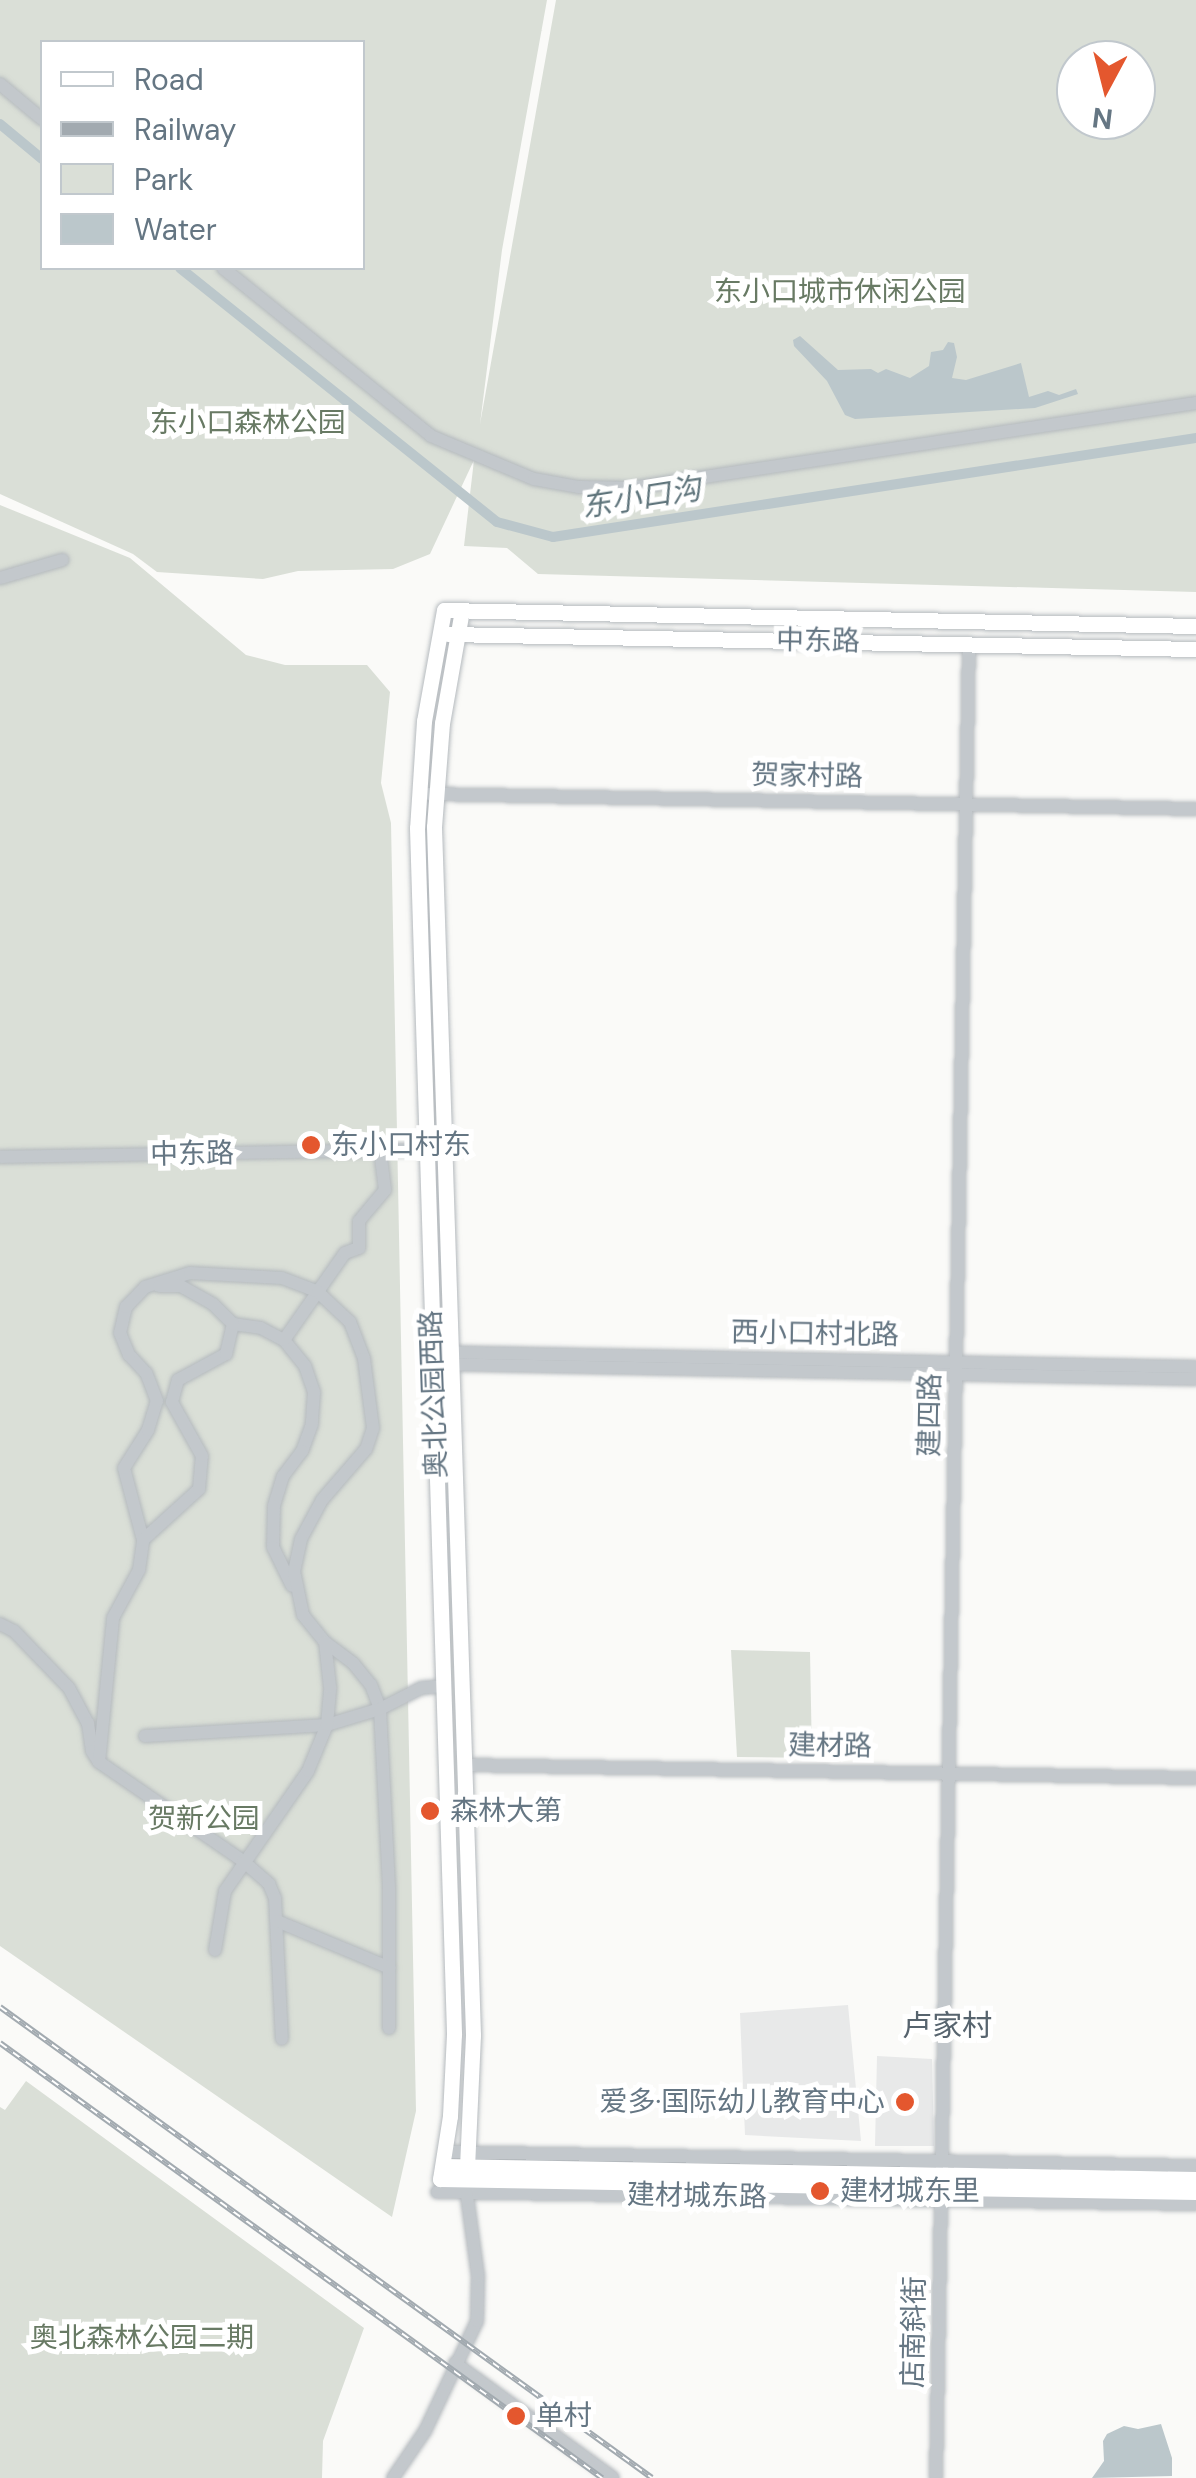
<!DOCTYPE html>
<meta charset="utf-8">
<style>
body{margin:0}
#map{position:relative;width:1196px;height:2478px;overflow:hidden;background:#fafaf8;font-family:"DM Sans","Noto Sans SC",sans-serif}
div>[style]{position:absolute}
.built>*{inset:0;background:#e8e9e9}
.green>*{inset:0;background:#dadfd7}
.water>*{inset:0;background:#bbc7cb}
.canal>*{height:10px;margin:-5px;padding:0 5px;transform-origin:5px;border-radius:5px;background:#bbc7cb}
.roads{filter:drop-shadow(0 0 2px #b5babe) drop-shadow(0 0 2px #b5babe)}
.minor>*{height:12px;margin:-6px;padding:0 6px;transform-origin:6px;border-radius:6px;background:#c3c8cc}
.major>*{height:15px;margin:-7.5px;padding:0 7.5px;transform-origin:7.5px;border-radius:7.5px;background:#fff}
.rail>*{height:6px;margin-top:-3px;transform-origin:0;background:repeating-linear-gradient(90deg,#fff 0 8px,#a2aab0 0 16px);box-sizing:border-box;border-block:2px solid #a2aab0}
.dots>*{width:28px;height:28px;translate:-50% -50%;box-sizing:border-box;border:5px solid #fff;border-radius:50%}
span{translate:-50% -50%;white-space:nowrap;text-align:center;line-height:1.15;-webkit-text-stroke:10px #fff;paint-order:stroke}
.park-label{font-size:28px;color:#687a64}
.street-label{font-size:28px;color:#657683}
.poi-label{font-size:28px;color:#657683}
.left{translate:0 -50%;text-align:left}
.right{translate:-100% -50%;text-align:right}
.water-label{font-size:30px;color:#60757c;font-style:italic}
.neighbourhood-label{font-size:30px;color:#57646e}
.legend{position:absolute;left:40px;top:40px;width:325px;height:230px;box-sizing:border-box;background:#fff;border:2px solid #c1c8cd;margin:0;padding:12px 18px;list-style:none;font-size:30px;color:#657683}
.legend li{display:flex;align-items:center;gap:20px;height:50px}
.legend b{width:50px;border:2px solid #c1c8cd}
.north{position:absolute;left:1056px;top:40px;width:100px;height:100px;box-sizing:border-box;background:#fff;border:2px solid #c1c8cd;border-radius:50%;rotate:187deg;font-size:28px;font-weight:700;line-height:40px;text-align:center;color:#657683}
.north::after{content:'';display:block;margin:auto;width:35px;height:45px;background:#e4572e;clip-path:polygon(50% 0,100% 100%,50% 72%,0 100%)}
</style>
<div id="map">
<div class="built">
<i style="clip-path:polygon(848px 2005px,861px 2141px,745px 2135px,740px 2013px)"></i>
<i style="clip-path:polygon(877px 2056px,932px 2059px,934px 2146px,875px 2146px)"></i>
</div>
<div class="green">
<i style="clip-path:polygon(evenodd,0 0,547px 0,502px 250px,480px 424px,556px 0,1196px 0,1196px 592px,538px 574px,507px 548px,464px 546px,474px 460px,430px 554px,393px 569px,298px 571px,263px 579px,157px 572px,133px 554px,0 494px,0 0,42px 42px,362px 42px,362px 268px,42px 268px,42px 42px,0 0,1076px 60px,1136px 60px,1136px 120px,1076px 120px,1076px 60px)"></i>
<i style="clip-path:polygon(0 505px,130px 558px,246px 655px,285px 665px,367px 665px,390px 692px,381px 783px,391px 823px,416px 2111px,392px 2217px,0 1946px)"></i>
<i style="clip-path:polygon(731px 1650px,810px 1652px,812px 1758px,737px 1757px)"></i>
<i style="clip-path:polygon(26px 2081px,364px 2328px,323px 2441px,322px 2478px,0 2478px,0 2107px,5px 2110px)"></i>
</div>
<div class="water">
<i style="clip-path:polygon(800px 336px,838px 370px,871px 369px,878px 373px,886px 369px,910px 378px,929px 366px,931px 352px,943px 350px,948px 342px,954px 343px,957px 357px,952px 378px,966px 380px,1021px 363px,1029px 397px,1048px 391px,1059px 395px,1076px 389px,1078px 394px,1035px 408px,855px 419px,845px 415px,827px 381px,794px 346px,793px 340px)"></i>
<i style="clip-path:polygon(1161px 2424px,1172px 2458px,1172px 2476px,1092px 2478px,1104px 2461px,1103px 2441px,1107px 2434px,1124px 2426px,1138px 2429px)"></i>
</div>
<div class="canal">
<i style="left:0;top:124px;width:55px;rotate:39.8deg"></i>
<i style="left:180px;top:268px;width:406px;rotate:38.7deg"></i>
<i style="left:497px;top:522px;width:58px;rotate:15deg"></i>
<i style="left:553px;top:537px;width:651px;rotate:-8.75deg"></i>
</div>
<div class="roads">
<div class="minor">
<i style="left:0;top:84px;width:55px;rotate:39.8deg"></i>
<i style="left:223px;top:268px;width:267px;rotate:38.9deg"></i>
<i style="left:431px;top:436px;width:112px;rotate:22.7deg"></i>
<i style="left:534px;top:479px;width:46px;rotate:10.1deg"></i>
<i style="left:579px;top:487px;width:52px;rotate:1.1deg"></i>
<i style="left:631px;top:488px;width:571px;rotate:-8.56deg"></i>
<i style="left:0;top:578px;width:65px;rotate:-16.2deg"></i>
<i style="left:429px;top:794px;width:767px;rotate:1.12deg"></i>
<i style="left:0;top:1157px;width:444px;rotate:-1deg"></i>
<i style="left:233px;top:1324px;width:28px;rotate:8deg"></i>
<i style="left:261px;top:1328px;width:26px;rotate:28deg"></i>
<i style="left:284px;top:1340px;width:33px;rotate:51deg"></i>
<i style="left:305px;top:1366px;width:28px;rotate:71deg"></i>
<i style="left:314px;top:1392px;width:32px;rotate:94deg"></i>
<i style="left:312px;top:1424px;width:29px;rotate:110deg"></i>
<i style="left:302px;top:1451px;width:31px;rotate:127deg"></i>
<i style="left:283px;top:1476px;width:31px;rotate:107deg"></i>
<i style="left:274px;top:1506px;width:41px;rotate:91.4deg"></i>
<i style="left:273px;top:1547px;width:43px;rotate:64deg"></i>
<i style="left:284px;top:1340px;width:106px;rotate:-55deg"></i>
<i style="left:345px;top:1253px;width:15px;rotate:-20deg"></i>
<i style="left:359px;top:1248px;width:27px;rotate:-90deg"></i>
<i style="left:359px;top:1221px;width:40px;rotate:-50deg"></i>
<i style="left:385px;top:1190px;width:40px;rotate:-97.1deg"></i>
<i style="left:433px;top:1352px;width:763px;rotate:1.13deg"></i>
<i style="left:433px;top:1364px;width:763px;rotate:1.13deg"></i>
<i style="left:143px;top:1540px;width:74px;rotate:-104.8deg"></i>
<i style="left:124px;top:1468px;width:45px;rotate:-57.7deg"></i>
<i style="left:148px;top:1430px;width:30px;rotate:-73deg"></i>
<i style="left:157px;top:1401px;width:30px;rotate:-111deg"></i>
<i style="left:146px;top:1373px;width:25px;rotate:-133deg"></i>
<i style="left:129px;top:1355px;width:24px;rotate:-112deg"></i>
<i style="left:120px;top:1333px;width:27px;rotate:-77deg"></i>
<i style="left:126px;top:1307px;width:28px;rotate:-46deg"></i>
<i style="left:145px;top:1287px;width:47px;rotate:-17.3deg"></i>
<i style="left:190px;top:1273px;width:92px;rotate:3.1deg"></i>
<i style="left:282px;top:1278px;width:39px;rotate:21deg"></i>
<i style="left:318px;top:1292px;width:44px;rotate:43.2deg"></i>
<i style="left:350px;top:1322px;width:40px;rotate:69deg"></i>
<i style="left:364px;top:1359px;width:70px;rotate:82.6deg"></i>
<i style="left:373px;top:1428px;width:22px;rotate:108deg"></i>
<i style="left:366px;top:1449px;width:67px;rotate:130.8deg"></i>
<i style="left:322px;top:1500px;width:44px;rotate:118.3deg"></i>
<i style="left:301px;top:1539px;width:33px;rotate:102deg"></i>
<i style="left:294px;top:1571px;width:45px;rotate:78.4deg"></i>
<i style="left:303px;top:1615px;width:35px;rotate:51deg"></i>
<i style="left:325px;top:1642px;width:35px;rotate:37deg"></i>
<i style="left:353px;top:1663px;width:28px;rotate:51deg"></i>
<i style="left:371px;top:1685px;width:26px;rotate:69deg"></i>
<i style="left:380px;top:1709px;width:179px;rotate:87.1deg"></i>
<i style="left:389px;top:1888px;width:140px;rotate:90deg"></i>
<i style="left:0;top:1624px;width:16px;rotate:27deg"></i>
<i style="left:14px;top:1631px;width:79px;rotate:46deg"></i>
<i style="left:69px;top:1688px;width:40px;rotate:62deg"></i>
<i style="left:88px;top:1723px;width:28px;rotate:82deg"></i>
<i style="left:92px;top:1751px;width:13px;rotate:58deg"></i>
<i style="left:99px;top:1762px;width:175px;rotate:34.5deg"></i>
<i style="left:243px;top:1861px;width:35px;rotate:41deg"></i>
<i style="left:269px;top:1884px;width:15px;rotate:67deg"></i>
<i style="left:275px;top:1898px;width:141px;rotate:87.2deg"></i>
<i style="left:145px;top:1736px;width:182px;rotate:-3.5deg"></i>
<i style="left:327px;top:1725px;width:55px;rotate:-16.8deg"></i>
<i style="left:380px;top:1709px;width:46px;rotate:-27.1deg"></i>
<i style="left:421px;top:1688px;width:22px;rotate:-5deg"></i>
<i style="left:99px;top:1762px;width:145px;rotate:-84.4deg"></i>
<i style="left:113px;top:1618px;width:55px;rotate:-61.6deg"></i>
<i style="left:139px;top:1570px;width:30px;rotate:-82deg"></i>
<i style="left:143px;top:1540px;width:76px;rotate:-42.3deg"></i>
<i style="left:199px;top:1489px;width:33px;rotate:-85deg"></i>
<i style="left:202px;top:1456px;width:62px;rotate:-119.1deg"></i>
<i style="left:172px;top:1402px;width:23px;rotate:-75deg"></i>
<i style="left:178px;top:1380px;width:55px;rotate:-28.4deg"></i>
<i style="left:226px;top:1354px;width:31px;rotate:-77deg"></i>
<i style="left:233px;top:1324px;width:28px;rotate:-135deg"></i>
<i style="left:213px;top:1304px;width:38px;rotate:-151deg"></i>
<i style="left:180px;top:1286px;width:21px;rotate:180deg"></i>
<i style="left:464px;top:1765px;width:732px;rotate:1.02deg"></i>
<i style="left:277px;top:1921px;width:122px;rotate:22.6deg"></i>
<i style="left:215px;top:1950px;width:60px;rotate:-80.4deg"></i>
<i style="left:225px;top:1891px;width:146px;rotate:-55.3deg"></i>
<i style="left:308px;top:1771px;width:50px;rotate:-67.6deg"></i>
<i style="left:327px;top:1725px;width:38px;rotate:-85deg"></i>
<i style="left:330px;top:1687px;width:45px;rotate:-96.3deg"></i>
<i style="left:445px;top:2152px;width:751px;rotate:1.07deg"></i>
<i style="left:437px;top:2192px;width:759px;rotate:0.91deg"></i>
<i style="left:455px;top:2363px;width:195px;rotate:36deg"></i>
<i style="left:393px;top:2478px;width:57px;rotate:-55.8deg"></i>
<i style="left:425px;top:2431px;width:122px;rotate:-64.7deg"></i>
<i style="left:477px;top:2321px;width:45px;rotate:-88.7deg"></i>
<i style="left:478px;top:2276px;width:89px;rotate:-97.8deg"></i>
<i style="left:936px;top:2478px;width:1834px;rotate:-88.97deg"></i>
</div>
<div class="major">
<i style="left:462px;top:610px;width:115px;rotate:100deg"></i>
<i style="left:442px;top:723px;width:104px;rotate:94.4deg"></i>
<i style="left:434px;top:827px;width:1209px;rotate:88.15deg"></i>
<i style="left:473px;top:2035px;width:131px;rotate:92.6deg"></i>
<i style="left:1196px;top:626px;width:752px;rotate:-178.78deg"></i>
<i style="left:444px;top:610px;width:113px;rotate:100.2deg"></i>
<i style="left:424px;top:721px;width:107px;rotate:93.7deg"></i>
<i style="left:417px;top:828px;width:1207px;rotate:88.24deg"></i>
<i style="left:454px;top:2034px;width:82px;rotate:92.8deg"></i>
<i style="left:450px;top:2116px;width:64px;rotate:99deg"></i>
<i style="left:440px;top:2179px;width:756px;rotate:0.99deg"></i>
<i style="left:448px;top:634px;width:748px;rotate:1.15deg"></i>
<i style="left:443px;top:2166px;width:753px;rotate:0.99deg"></i>
</div>
</div>
<div class="rail">
<i style="left:0;top:2007px;width:804px;rotate:35.84deg"></i>
<i style="left:0;top:2043px;width:743px;rotate:35.85deg"></i>
</div>
<div class="dots">
<i style="left:311px;top:1145px;background:#e4572e"></i>
<i style="left:430px;top:1811px;background:#e4572e"></i>
<i style="left:905px;top:2102px;background:#e4572e"></i>
<i style="left:820px;top:2191px;background:#e4572e"></i>
<i style="left:516px;top:2416px;background:#e4572e"></i>
</div>
<div class="park-label">
<span style="left:840px;top:292px">东小口城市休闲公园</span>
<span style="left:248px;top:423px">东小口森林公园</span>
<span style="left:204px;top:1819px">贺新公园</span>
<span style="left:142px;top:2338px">奥北森林公园二期</span>
</div>
<div class="street-label">
<span style="left:818px;top:641px;rotate:1deg">中东路</span>
<span style="left:807px;top:776px;rotate:1deg">贺家村路</span>
<span style="left:192px;top:1154px;rotate:-1deg">中东路</span>
<span style="left:815px;top:1334px;rotate:1deg">西小口村北路</span>
<span style="left:434px;top:1394px;rotate:-92deg">奥北公园西路</span>
<span style="left:930px;top:1415px;rotate:-89deg">建四路</span>
<span style="left:830px;top:1746px;rotate:1deg">建材路</span>
<span style="left:697px;top:2196px;rotate:1deg">建材城东路</span>
<span style="left:914px;top:2332px;rotate:-89deg">店南斜街</span>
</div>
<div class="poi-label">
<span class="left" style="left:331px;top:1145px">东小口村东</span>
<span class="left" style="left:450px;top:1811px">森林大第</span>
<span class="right" style="left:885px;top:2102px">爱多·国际幼儿教育中心</span>
<span class="left" style="left:840px;top:2191px">建材城东里</span>
<span class="left" style="left:536px;top:2416px">单村</span>
</div>
<div class="water-label">
<span style="left:641px;top:498px;rotate:-9deg">东小口沟</span>
</div>
<div class="neighbourhood-label">
<span style="left:947px;top:2026px">卢家村</span>
</div>
<ul class="legend">
<li><b style="height:12px;background:#fff"></b>Road</li>
<li><b style="height:12px;background:#a2aab0"></b>Railway</li>
<li><b style="height:28px;background:#dadfd7"></b>Park</li>
<li><b style="height:28px;background:#bbc7cb"></b>Water</li>
</ul>
<div class="north">N</div>
</div>
